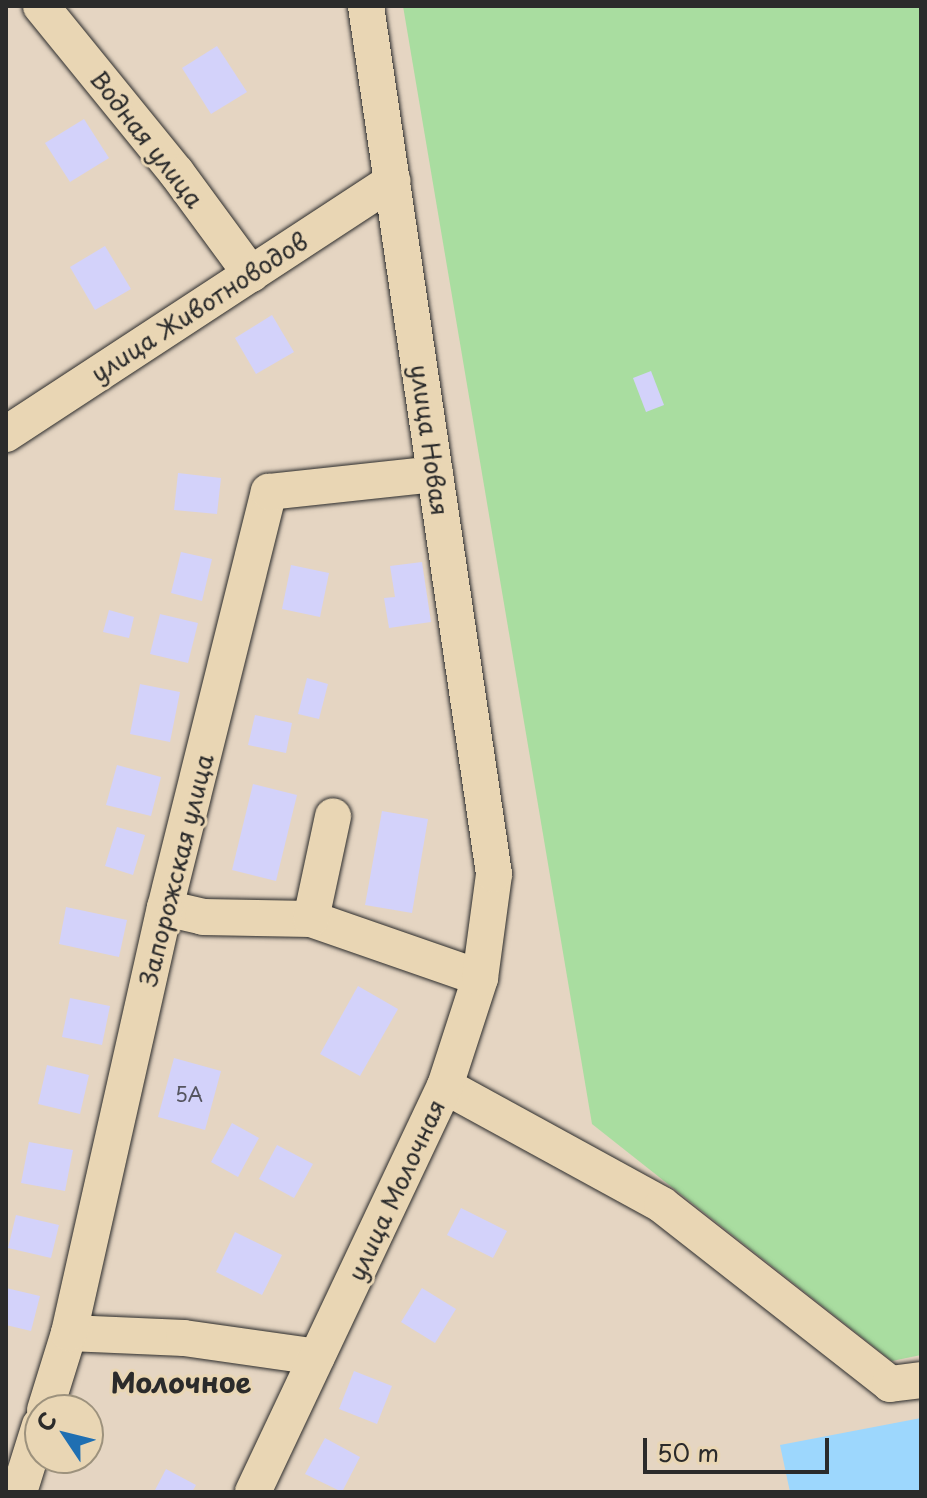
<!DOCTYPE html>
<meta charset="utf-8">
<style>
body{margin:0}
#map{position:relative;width:927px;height:1498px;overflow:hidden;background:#e5d5c2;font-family:"Playpen Sans",sans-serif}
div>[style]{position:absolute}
.green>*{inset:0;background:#a9dda0}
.water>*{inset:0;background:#9dd7fd}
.building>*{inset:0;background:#d3d2fa}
.roads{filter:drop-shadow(0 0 2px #2b2b2b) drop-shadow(0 0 2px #2b2b2b)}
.minor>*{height:36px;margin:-18px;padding:0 18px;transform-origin:18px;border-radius:18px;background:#e9d6b4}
span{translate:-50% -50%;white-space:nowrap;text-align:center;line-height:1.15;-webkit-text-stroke:6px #e9d6b4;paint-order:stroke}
.number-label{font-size:20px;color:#55555f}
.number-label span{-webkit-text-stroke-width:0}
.street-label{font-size:24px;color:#2b2b2b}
.quarter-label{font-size:28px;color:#2b2b2b;font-weight:700}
.frame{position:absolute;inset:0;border:8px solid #2b2b2b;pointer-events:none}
.north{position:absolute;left:24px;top:1394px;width:80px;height:80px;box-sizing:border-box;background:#e9d6b4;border:2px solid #9d927d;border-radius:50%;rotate:305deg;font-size:22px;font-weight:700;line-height:32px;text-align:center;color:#2b2b2b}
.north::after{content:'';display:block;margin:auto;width:28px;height:36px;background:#1f6fb2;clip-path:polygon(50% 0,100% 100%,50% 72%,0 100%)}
.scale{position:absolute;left:643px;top:1438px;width:186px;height:36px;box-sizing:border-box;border:4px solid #2b2b2b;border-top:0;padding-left:10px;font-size:24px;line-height:28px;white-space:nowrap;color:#2b2b2b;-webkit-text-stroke:6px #e9d6b4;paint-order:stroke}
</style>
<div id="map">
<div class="green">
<i style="clip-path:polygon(403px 6px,921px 6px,921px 1355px,892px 1361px,592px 1124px)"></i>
</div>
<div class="water">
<i style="clip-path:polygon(921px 1418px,921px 1492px,790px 1492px,780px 1445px)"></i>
</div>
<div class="building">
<i style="clip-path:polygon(217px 46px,247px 92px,211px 114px,182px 68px)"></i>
<i style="clip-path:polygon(84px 119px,109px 158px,70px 182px,45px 143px)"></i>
<i style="clip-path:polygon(105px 246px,131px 289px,95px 310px,70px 267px)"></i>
<i style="clip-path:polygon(272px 315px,294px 352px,256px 374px,235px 338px)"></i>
<i style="clip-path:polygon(651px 371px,664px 405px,646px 412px,633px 378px)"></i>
<i style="clip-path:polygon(178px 473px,221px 478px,217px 514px,174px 510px)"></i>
<i style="clip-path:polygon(181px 552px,212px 559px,202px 601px,171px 593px)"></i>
<i style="clip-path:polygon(422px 562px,431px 622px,389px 628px,384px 598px,395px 597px,390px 566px)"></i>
<i style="clip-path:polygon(291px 565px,329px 573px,320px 617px,282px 609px)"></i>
<i style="clip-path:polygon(109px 610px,134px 617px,129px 638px,103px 632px)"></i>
<i style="clip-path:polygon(160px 614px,198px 623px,188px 663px,150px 654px)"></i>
<i style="clip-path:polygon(307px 678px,328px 684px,319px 719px,298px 714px)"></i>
<i style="clip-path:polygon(140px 684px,180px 692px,170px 742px,130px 734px)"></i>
<i style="clip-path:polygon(255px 715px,292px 723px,286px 753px,248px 745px)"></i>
<i style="clip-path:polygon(117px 765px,161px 777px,151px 816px,106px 805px)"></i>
<i style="clip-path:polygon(253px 784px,297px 795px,276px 881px,232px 870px)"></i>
<i style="clip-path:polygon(382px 811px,428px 819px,412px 913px,365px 905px)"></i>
<i style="clip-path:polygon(117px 827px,145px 835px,133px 875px,105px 866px)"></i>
<i style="clip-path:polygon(66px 907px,127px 920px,119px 957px,59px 944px)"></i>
<i style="clip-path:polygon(358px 986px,398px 1009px,360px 1076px,320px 1054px)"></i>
<i style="clip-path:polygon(70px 998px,110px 1006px,102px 1045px,62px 1037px)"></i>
<i style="clip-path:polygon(174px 1058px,221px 1071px,205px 1130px,158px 1117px)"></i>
<i style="clip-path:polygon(47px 1065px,89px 1075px,80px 1114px,38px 1104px)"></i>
<i style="clip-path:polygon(232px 1123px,259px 1138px,238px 1177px,211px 1162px)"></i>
<i style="clip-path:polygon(29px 1142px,73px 1150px,65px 1191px,21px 1183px)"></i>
<i style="clip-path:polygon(277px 1145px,313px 1164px,294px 1198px,259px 1179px)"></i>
<i style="clip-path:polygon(461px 1208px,507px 1231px,493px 1258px,447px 1235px)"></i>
<i style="clip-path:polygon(16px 1215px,59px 1225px,51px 1258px,8px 1248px)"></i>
<i style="clip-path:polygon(235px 1232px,282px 1255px,262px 1295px,216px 1272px)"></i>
<i style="clip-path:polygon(6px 1288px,40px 1296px,31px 1331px,6px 1325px)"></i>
<i style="clip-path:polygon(422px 1288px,456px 1309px,435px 1343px,401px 1322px)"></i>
<i style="clip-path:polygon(354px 1371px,392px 1386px,377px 1424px,339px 1409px)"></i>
<i style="clip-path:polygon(325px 1438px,360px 1457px,342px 1492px,305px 1474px)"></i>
<i style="clip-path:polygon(166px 1469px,196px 1485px,192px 1492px,154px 1492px)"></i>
</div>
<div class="roads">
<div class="minor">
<i style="left:41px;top:6px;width:214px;rotate:50.9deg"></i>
<i style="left:176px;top:172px;width:127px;rotate:53.7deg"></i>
<i style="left:6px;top:434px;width:462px;rotate:-33.2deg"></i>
<i style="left:165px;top:908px;width:39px;rotate:13deg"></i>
<i style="left:203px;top:917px;width:108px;rotate:1.1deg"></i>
<i style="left:311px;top:919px;width:179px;rotate:19.2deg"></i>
<i style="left:311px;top:919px;width:105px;rotate:-77.9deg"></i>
<i style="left:445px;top:1086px;width:247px;rotate:28.7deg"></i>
<i style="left:662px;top:1205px;width:290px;rotate:38.1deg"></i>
<i style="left:890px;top:1384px;width:31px;rotate:-7deg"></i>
<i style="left:69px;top:1333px;width:115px;rotate:2.5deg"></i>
<i style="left:184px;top:1338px;width:134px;rotate:8.1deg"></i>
<i style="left:45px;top:1410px;width:81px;rotate:-72.7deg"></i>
<i style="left:69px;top:1333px;width:436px;rotate:-77.3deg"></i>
<i style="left:165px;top:908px;width:429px;rotate:-76deg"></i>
<i style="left:269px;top:492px;width:167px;rotate:-6.2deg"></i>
<i style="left:19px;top:1492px;width:70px;rotate:-72.6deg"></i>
<i style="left:253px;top:1492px;width:449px;rotate:-64.7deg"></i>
<i style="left:445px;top:1086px;width:114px;rotate:-72deg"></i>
<i style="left:480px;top:978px;width:105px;rotate:-82.3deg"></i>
<i style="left:494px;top:874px;width:877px;rotate:-98.39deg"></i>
</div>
</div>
<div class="number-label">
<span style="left:189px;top:1094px">5А</span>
</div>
<div class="street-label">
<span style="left:147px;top:139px;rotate:52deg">Водная улица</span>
<span style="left:199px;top:307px;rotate:-33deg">улица Животноводов</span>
<span style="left:430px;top:440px;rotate:82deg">улица Новая</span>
<span style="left:176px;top:870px;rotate:-76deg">Запорожская улица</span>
<span style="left:396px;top:1190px;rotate:-65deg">улица Молочная</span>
</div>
<div class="quarter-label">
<span style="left:181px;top:1382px">Молочное</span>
</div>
<div class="frame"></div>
<div class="north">С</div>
<div class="scale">50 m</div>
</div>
